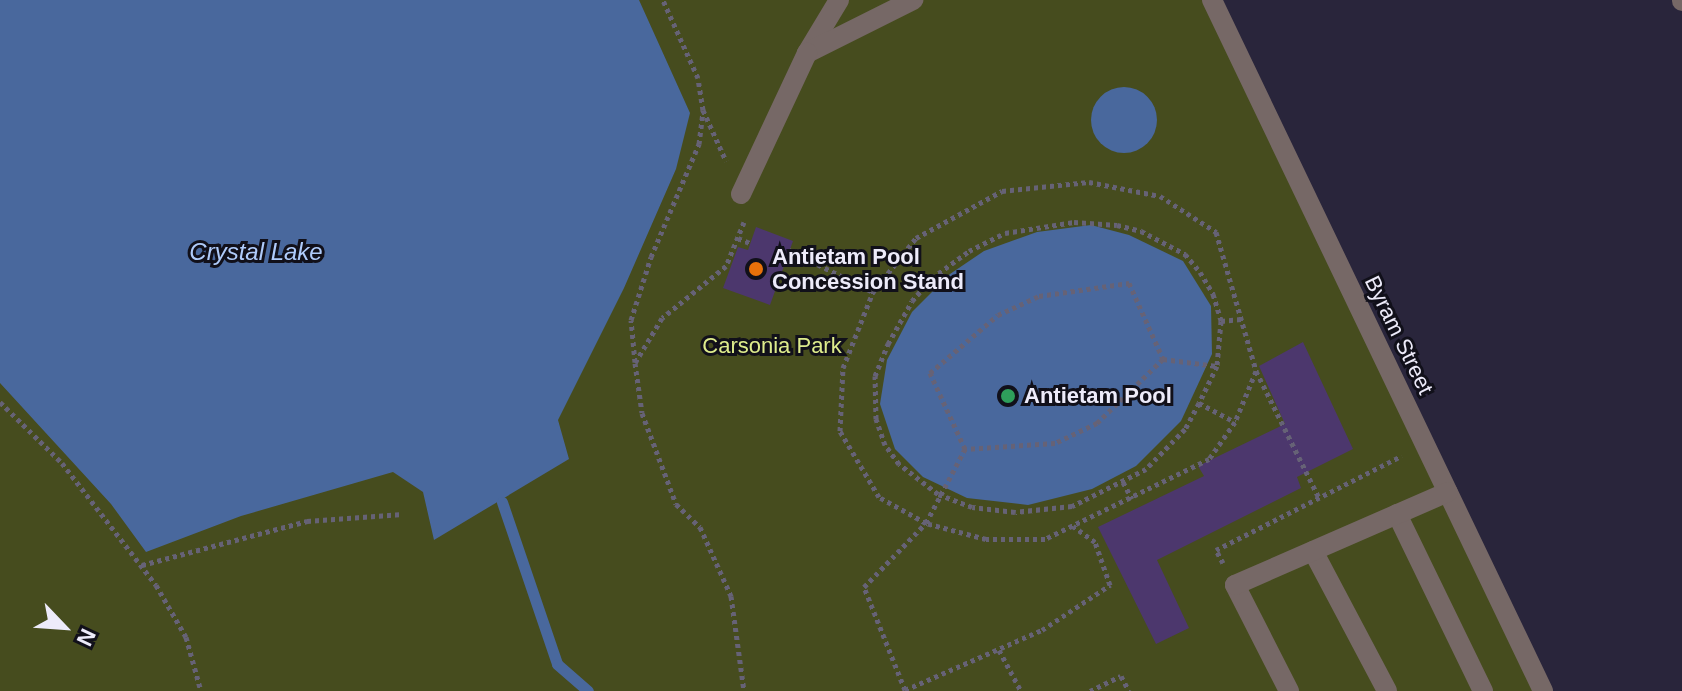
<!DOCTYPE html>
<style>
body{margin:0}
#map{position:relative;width:1682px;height:691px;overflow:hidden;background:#29253b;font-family:Arial,sans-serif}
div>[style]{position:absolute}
.green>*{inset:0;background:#464c1e}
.water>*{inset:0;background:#49689d}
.round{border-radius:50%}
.stream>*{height:11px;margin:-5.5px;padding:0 5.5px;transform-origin:5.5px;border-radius:5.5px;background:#49689d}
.building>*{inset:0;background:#4c376d}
.path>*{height:5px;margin-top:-2.5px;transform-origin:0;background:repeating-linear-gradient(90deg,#666276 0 4px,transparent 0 8px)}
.minor>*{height:20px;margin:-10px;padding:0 10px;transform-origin:10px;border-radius:10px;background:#766866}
.dots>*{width:22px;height:22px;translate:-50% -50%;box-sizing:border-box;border:4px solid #11101a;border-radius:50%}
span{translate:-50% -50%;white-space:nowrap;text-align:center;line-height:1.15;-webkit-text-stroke:6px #11101a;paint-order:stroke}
.poi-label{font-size:22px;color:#edebfa;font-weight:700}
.left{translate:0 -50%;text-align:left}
.street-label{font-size:22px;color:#edebfa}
.park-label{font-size:22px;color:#deec8c}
.water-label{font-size:24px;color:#afcbfa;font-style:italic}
.north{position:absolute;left:24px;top:587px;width:80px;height:80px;-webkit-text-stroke:6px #11101a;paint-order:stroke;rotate:115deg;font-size:22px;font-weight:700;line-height:32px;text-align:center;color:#edebfa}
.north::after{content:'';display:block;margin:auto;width:28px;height:36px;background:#edebfa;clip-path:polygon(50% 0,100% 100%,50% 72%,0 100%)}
</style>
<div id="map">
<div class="green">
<i style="clip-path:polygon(0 0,1212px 0,1543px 691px,0 691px)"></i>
</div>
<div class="water">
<i style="clip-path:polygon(0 0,639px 0,690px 113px,676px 169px,624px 288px,558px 420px,569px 459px,434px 540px,423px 492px,393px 472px,241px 516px,146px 552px,111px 504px,0 383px)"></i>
<i class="round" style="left:1091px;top:87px;width:66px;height:66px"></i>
<i style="clip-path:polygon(1091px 225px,1129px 235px,1183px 261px,1211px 306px,1212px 354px,1181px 421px,1136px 466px,1092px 489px,1028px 505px,967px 498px,923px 477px,895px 449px,880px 404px,887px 360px,912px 312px,950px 274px,984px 251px,1037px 232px)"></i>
</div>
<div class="stream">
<i style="left:502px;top:502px;width:171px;rotate:71.2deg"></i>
<i style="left:557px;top:664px;width:41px;rotate:41.1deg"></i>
</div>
<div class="building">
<i style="clip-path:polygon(756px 227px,793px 241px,770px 305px,723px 288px,738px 247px,748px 250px)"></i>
<i style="clip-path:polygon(1303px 342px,1353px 449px,1297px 477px,1301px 488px,1157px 560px,1189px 628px,1156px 644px,1098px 527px,1204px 476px,1198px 466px,1285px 424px,1259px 366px)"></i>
</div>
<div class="path">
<i style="left:703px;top:110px;width:56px;rotate:65.7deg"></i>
<i style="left:744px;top:222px;width:48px;rotate:112.2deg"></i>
<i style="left:726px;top:266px;width:82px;rotate:140.9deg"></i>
<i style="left:662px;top:318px;width:52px;rotate:121deg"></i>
<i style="left:635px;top:363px;width:50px;rotate:82deg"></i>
<i style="left:642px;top:413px;width:97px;rotate:69.5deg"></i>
<i style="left:676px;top:504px;width:33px;rotate:44deg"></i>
<i style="left:700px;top:527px;width:76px;rotate:65.8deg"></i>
<i style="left:731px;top:596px;width:96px;rotate:82.2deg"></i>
<i style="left:1074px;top:222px;width:43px;rotate:4deg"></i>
<i style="left:1117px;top:225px;width:25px;rotate:14deg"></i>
<i style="left:1141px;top:231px;width:50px;rotate:27.6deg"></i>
<i style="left:1185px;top:254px;width:23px;rotate:50deg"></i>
<i style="left:1200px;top:272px;width:26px;rotate:59deg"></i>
<i style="left:1213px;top:294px;width:28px;rotate:73deg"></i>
<i style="left:1221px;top:321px;width:45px;rotate:95.1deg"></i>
<i style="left:1217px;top:366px;width:41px;rotate:115.9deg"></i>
<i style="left:1199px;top:403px;width:30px;rotate:118deg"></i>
<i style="left:1185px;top:429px;width:56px;rotate:134.3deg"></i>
<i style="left:1146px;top:469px;width:83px;rotate:153.4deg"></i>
<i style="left:1072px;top:506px;width:57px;rotate:174deg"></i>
<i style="left:1015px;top:512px;width:43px;rotate:-173.4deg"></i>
<i style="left:972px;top:507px;width:36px;rotate:-159deg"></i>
<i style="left:938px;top:494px;width:49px;rotate:-142.4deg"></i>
<i style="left:899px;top:464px;width:24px;rotate:-126deg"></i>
<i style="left:885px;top:445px;width:28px;rotate:-109deg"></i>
<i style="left:876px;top:419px;width:43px;rotate:-91.3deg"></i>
<i style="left:875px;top:376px;width:35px;rotate:-68deg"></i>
<i style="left:888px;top:344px;width:49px;rotate:-60.8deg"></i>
<i style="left:912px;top:301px;width:30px;rotate:-49deg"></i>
<i style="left:932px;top:278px;width:46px;rotate:-36.1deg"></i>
<i style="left:969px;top:251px;width:40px;rotate:-26.6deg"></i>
<i style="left:1005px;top:233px;width:70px;rotate:-9.1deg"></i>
<i style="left:738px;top:238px;width:13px;rotate:23deg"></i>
<i style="left:789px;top:250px;width:94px;rotate:26.6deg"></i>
<i style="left:1129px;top:283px;width:83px;rotate:65.9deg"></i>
<i style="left:1163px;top:359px;width:92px;rotate:135.9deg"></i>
<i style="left:1097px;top:423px;width:47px;rotate:154.5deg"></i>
<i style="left:1055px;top:443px;width:90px;rotate:176.2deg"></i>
<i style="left:965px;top:449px;width:84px;rotate:-114.7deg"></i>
<i style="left:930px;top:373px;width:89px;rotate:-40.5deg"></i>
<i style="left:998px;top:315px;width:45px;rotate:-24.9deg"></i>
<i style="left:1039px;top:296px;width:91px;rotate:-8.2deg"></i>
<i style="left:1221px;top:321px;width:20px;rotate:-6deg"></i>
<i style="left:1163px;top:359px;width:54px;rotate:7.4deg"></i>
<i style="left:635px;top:362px;width:42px;rotate:-95.4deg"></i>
<i style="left:631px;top:320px;width:66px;rotate:-72.4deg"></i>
<i style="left:651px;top:257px;width:123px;rotate:-67deg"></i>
<i style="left:699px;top:144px;width:34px;rotate:-83deg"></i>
<i style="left:703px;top:110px;width:32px;rotate:-99deg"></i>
<i style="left:698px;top:78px;width:85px;rotate:-114.2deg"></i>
<i style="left:1256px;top:371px;width:55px;rotate:112.4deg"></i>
<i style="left:1235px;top:422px;width:45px;rotate:125.1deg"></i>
<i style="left:1209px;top:459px;width:182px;rotate:154deg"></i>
<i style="left:1045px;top:539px;width:59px;rotate:180deg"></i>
<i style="left:986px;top:539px;width:62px;rotate:-165.1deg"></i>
<i style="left:926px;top:523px;width:54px;rotate:-151deg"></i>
<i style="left:879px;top:497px;width:77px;rotate:-120.6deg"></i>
<i style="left:840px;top:431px;width:63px;rotate:-87.3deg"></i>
<i style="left:843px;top:368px;width:82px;rotate:-68.5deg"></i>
<i style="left:873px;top:292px;width:69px;rotate:-51.5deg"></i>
<i style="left:916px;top:238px;width:98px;rotate:-28.7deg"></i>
<i style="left:1002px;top:191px;width:87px;rotate:-5.9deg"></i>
<i style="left:1089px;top:182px;width:72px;rotate:11.2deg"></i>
<i style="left:1160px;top:196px;width:67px;rotate:32.7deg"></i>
<i style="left:1216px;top:232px;width:145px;rotate:73.9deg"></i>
<i style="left:1256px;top:371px;width:140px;rotate:63.6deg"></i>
<i style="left:0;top:402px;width:87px;rotate:44.5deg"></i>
<i style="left:62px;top:463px;width:154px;rotate:52.4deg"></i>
<i style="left:156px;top:585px;width:60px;rotate:60deg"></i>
<i style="left:186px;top:637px;width:56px;rotate:74.5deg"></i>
<i style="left:1199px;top:403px;width:41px;rotate:27.8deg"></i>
<i style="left:1123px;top:482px;width:19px;rotate:62deg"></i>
<i style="left:1223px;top:563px;width:15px;rotate:-118deg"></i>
<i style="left:1216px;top:550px;width:208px;rotate:-26.9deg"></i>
<i style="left:142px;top:565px;width:171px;rotate:-14.9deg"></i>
<i style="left:307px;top:521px;width:96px;rotate:-4.2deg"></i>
<i style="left:999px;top:650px;width:47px;rotate:61.8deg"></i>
<i style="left:905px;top:690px;width:150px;rotate:-23.7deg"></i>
<i style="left:1042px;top:630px;width:82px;rotate:-33.5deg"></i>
<i style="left:1110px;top:585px;width:46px;rotate:-109.2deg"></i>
<i style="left:1095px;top:542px;width:27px;rotate:-144deg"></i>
<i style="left:905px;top:690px;width:111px;rotate:-111.7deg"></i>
<i style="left:864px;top:587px;width:89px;rotate:-45.9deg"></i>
<i style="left:926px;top:523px;width:84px;rotate:-62.2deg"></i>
<i style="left:1090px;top:691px;width:34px;rotate:-26deg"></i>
<i style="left:1121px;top:676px;width:17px;rotate:62deg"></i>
</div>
<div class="minor">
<i style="left:839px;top:0;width:62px;rotate:121.1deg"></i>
<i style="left:807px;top:53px;width:119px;rotate:-26.6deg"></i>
<i style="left:1212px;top:0;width:766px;rotate:64.4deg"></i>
<i style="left:1682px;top:0;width:1px;rotate:90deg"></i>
<i style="left:741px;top:194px;width:156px;rotate:-64.9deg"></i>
<i style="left:1397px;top:514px;width:197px;rotate:64.1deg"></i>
<i style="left:1313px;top:551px;width:158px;rotate:62.1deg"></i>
<i style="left:1289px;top:691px;width:119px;rotate:-117deg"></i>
<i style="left:1235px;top:585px;width:232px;rotate:-23.6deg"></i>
</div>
<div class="dots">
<i style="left:756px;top:269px;background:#e8710a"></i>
<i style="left:1008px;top:396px;background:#2e9e5b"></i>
</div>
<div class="poi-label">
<span class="left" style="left:772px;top:269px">Antietam Pool<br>Concession Stand</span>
<span class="left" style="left:1024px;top:396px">Antietam Pool</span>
</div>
<div class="street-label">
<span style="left:1399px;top:335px;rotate:64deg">Byram Street</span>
</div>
<div class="park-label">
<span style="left:772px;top:346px">Carsonia Park</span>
</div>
<div class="water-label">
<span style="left:256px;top:252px">Crystal Lake</span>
</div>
<div class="north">N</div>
</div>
